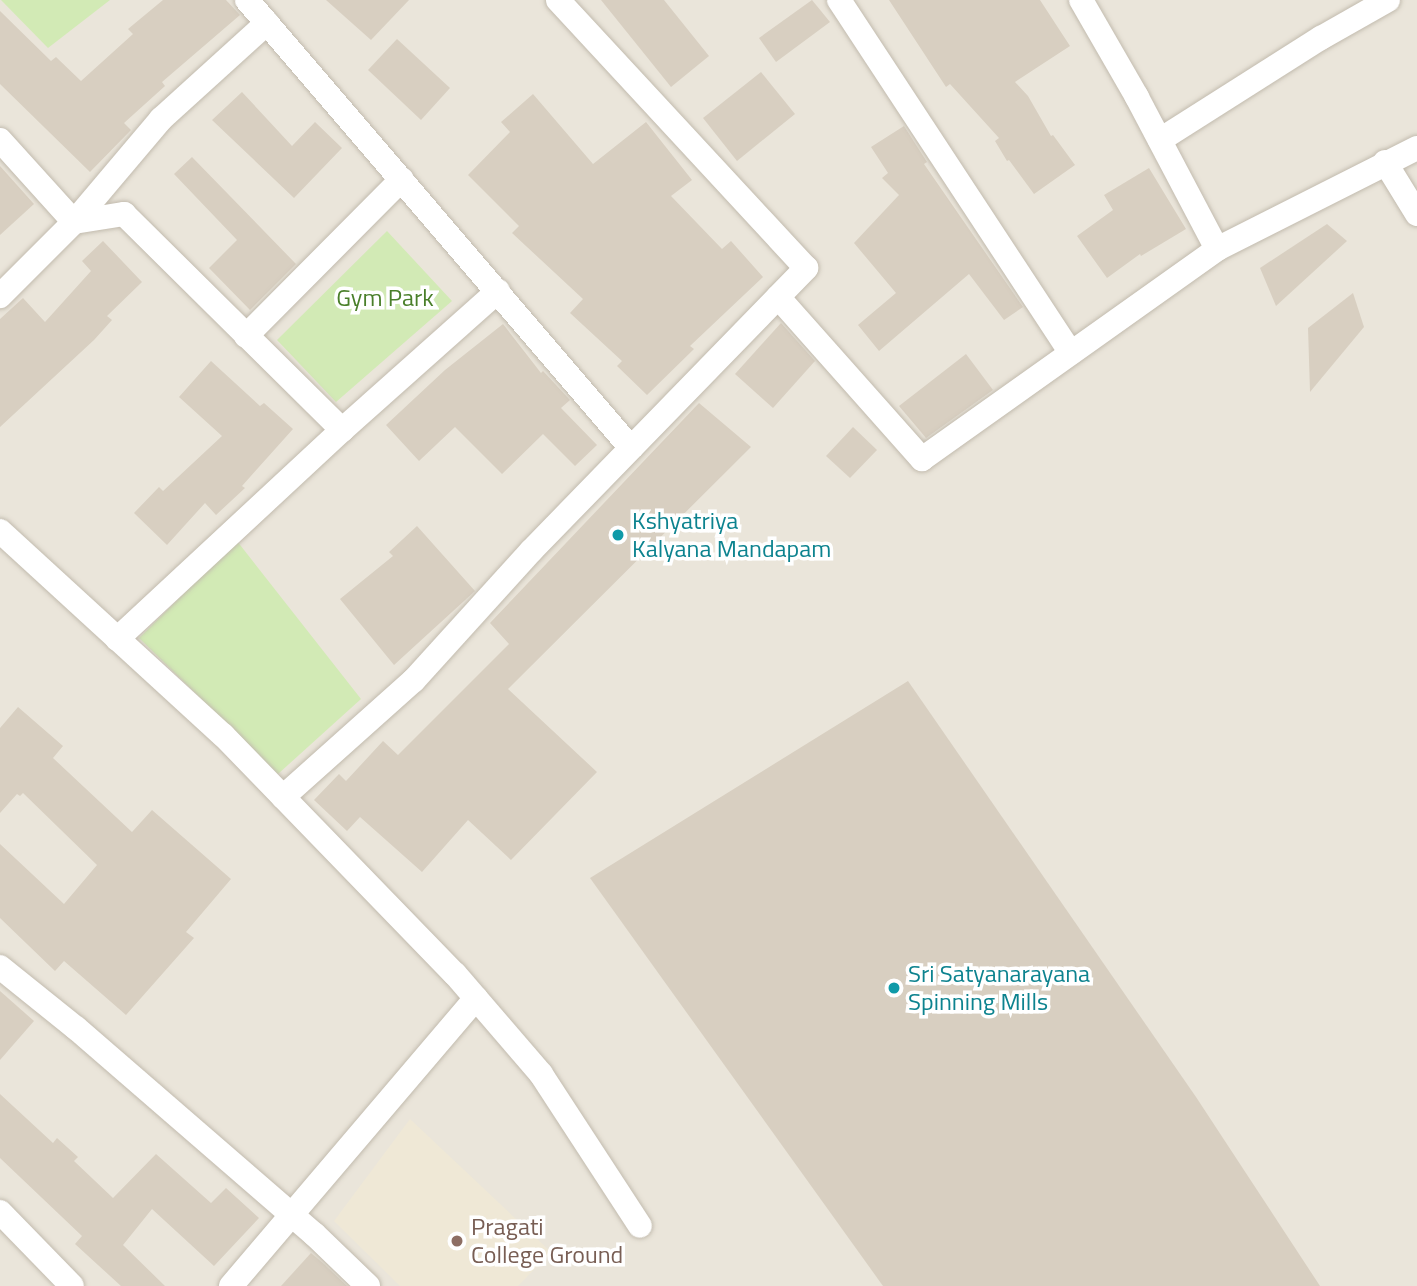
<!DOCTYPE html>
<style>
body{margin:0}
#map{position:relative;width:1417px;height:1286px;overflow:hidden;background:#f6f3ec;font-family:"Titillium Web",sans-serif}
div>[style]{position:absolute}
.residential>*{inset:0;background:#eae5da}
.education>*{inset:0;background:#efe8d6}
.green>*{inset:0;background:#d2eab5}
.building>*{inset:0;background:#d8cfc1}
.roads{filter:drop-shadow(0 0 2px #c2bbae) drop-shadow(0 0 2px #c2bbae)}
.street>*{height:24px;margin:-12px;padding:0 12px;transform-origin:12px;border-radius:12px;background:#fff}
.dots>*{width:19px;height:19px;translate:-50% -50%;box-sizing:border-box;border:4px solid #fff;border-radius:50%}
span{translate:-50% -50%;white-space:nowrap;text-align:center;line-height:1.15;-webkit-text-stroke:7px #fff;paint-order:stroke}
.park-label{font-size:24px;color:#4a7f2a}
.culture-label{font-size:24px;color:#0d838f}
.left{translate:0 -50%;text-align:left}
.education-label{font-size:24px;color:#785e54}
</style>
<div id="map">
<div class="residential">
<i style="clip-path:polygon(0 0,1417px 0,1417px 1286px,0 1286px)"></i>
</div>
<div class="education">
<i style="clip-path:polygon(410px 1119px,551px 1252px,518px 1286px,400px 1286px,334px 1221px)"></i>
</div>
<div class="green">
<i style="clip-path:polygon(1px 0,110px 0,48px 48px)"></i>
<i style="clip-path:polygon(387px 231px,452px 301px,336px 402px,277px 340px)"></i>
<i style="clip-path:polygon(237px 541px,361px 699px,278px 774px,139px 638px)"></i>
</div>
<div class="building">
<i style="clip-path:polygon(163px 0,226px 0,240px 15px,162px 82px,165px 86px,124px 123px,131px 130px,90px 172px,0 84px,0 11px,51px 61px,56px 57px,81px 81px,133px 34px,128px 29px)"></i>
<i style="clip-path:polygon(326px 0,409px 0,371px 40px)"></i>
<i style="clip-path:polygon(601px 0,664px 0,709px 56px,671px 87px)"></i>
<i style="clip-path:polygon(812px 0,830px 22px,776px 62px,759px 38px)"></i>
<i style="clip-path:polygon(889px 0,1040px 0,1070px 46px,1015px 82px,1028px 96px,1051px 136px,1053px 135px,1075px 165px,1034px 194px,1009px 160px,1007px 161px,995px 141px,999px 138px,950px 84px,946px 87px)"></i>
<i style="clip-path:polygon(397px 39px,450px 88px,421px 120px,368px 70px)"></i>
<i style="clip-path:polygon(761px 72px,795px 114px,737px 161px,703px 118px)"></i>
<i style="clip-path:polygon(242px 92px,292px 146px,315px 122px,342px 148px,294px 198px,212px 120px)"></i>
<i style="clip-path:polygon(533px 94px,593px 164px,646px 122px,692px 180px,671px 196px,722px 249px,731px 241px,763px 277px,690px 346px,694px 349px,647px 395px,617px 366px,622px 361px,570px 313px,583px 299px,512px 233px,519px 226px,468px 175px,510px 132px,501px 122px)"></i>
<i style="clip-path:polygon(904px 126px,927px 162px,924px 164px,1023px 307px,1004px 320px,969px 274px,879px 351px,858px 325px,896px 293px,854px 243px,899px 195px,882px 178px,888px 173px,871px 147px)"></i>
<i style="clip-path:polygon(192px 157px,296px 264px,250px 310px,209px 268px,237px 240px,174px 174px)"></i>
<i style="clip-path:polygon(0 166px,34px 204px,0 235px)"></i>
<i style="clip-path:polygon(1149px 168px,1186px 229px,1141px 256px,1140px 254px,1107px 278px,1077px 236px,1113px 210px,1104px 195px)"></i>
<i style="clip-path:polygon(1327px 224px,1347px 241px,1276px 306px,1260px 268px)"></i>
<i style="clip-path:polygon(103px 241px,142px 282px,107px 316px,112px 320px,94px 340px,0 427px,0 319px,23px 298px,45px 322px,91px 271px,82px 261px)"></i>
<i style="clip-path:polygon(1353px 293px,1364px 327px,1310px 392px,1308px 328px)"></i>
<i style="clip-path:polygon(781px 323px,815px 361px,773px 408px,735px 374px)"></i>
<i style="clip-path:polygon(503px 324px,541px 373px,543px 371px,570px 400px,561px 408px,597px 445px,575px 466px,543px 434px,502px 474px,455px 427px,419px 461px,386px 425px,445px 370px)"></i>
<i style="clip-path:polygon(966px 354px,993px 390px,926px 438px,899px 406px)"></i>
<i style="clip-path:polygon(211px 361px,260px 406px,264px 403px,293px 429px,242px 486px,245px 488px,216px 515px,205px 503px,167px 545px,134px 513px,159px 487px,163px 491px,222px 436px,179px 397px)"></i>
<i style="clip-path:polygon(699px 403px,751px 447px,508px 689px,597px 772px,511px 860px,468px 820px,422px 872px,360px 817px,347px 831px,314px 800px,339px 774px,346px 781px,383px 741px,398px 755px,509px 644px,490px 623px)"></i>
<i style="clip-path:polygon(853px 427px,877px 450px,850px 478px,826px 456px)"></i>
<i style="clip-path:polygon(417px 526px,475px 591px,394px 665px,340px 599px,393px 556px,389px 552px)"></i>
<i style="clip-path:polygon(908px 681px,1196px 1097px,1320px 1286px,883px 1286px,590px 878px)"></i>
<i style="clip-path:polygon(18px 707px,63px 746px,53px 758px,132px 832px,152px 810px,231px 879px,186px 932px,194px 938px,126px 1015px,64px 961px,55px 971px,0 918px,0 844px,64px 904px,97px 865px,23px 793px,20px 796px,17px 794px,0 813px,0 728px)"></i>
<i style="clip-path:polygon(0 991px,34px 1021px,0 1060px)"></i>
<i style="clip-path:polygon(0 1094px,53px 1143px,57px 1138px,78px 1157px,74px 1161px,113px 1198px,156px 1154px,211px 1203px,226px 1188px,259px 1218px,214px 1266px,152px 1209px,123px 1245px,165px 1286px,121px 1286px,75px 1244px,82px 1236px,0 1158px)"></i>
<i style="clip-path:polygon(311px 1253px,324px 1264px,347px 1286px,281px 1286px)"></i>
</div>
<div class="roads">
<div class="street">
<i style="left:247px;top:0;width:590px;rotate:49.4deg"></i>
<i style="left:839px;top:0;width:422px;rotate:56.7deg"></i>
<i style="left:0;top:140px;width:110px;rotate:47.9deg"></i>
<i style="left:74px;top:222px;width:105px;rotate:135deg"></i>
<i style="left:1160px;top:140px;width:191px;rotate:-32.4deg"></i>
<i style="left:1321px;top:38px;width:77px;rotate:-29.6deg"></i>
<i style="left:1385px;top:162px;width:61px;rotate:58.4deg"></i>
<i style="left:74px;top:222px;width:51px;rotate:-9.1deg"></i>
<i style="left:124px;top:214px;width:307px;rotate:44.7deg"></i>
<i style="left:342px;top:430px;width:307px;rotate:137.1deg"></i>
<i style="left:74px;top:222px;width:135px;rotate:-49.8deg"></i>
<i style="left:161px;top:119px;width:143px;rotate:-42.2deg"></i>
<i style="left:1217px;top:249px;width:224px;rotate:-26.8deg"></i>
<i style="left:778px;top:297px;width:217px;rotate:48.4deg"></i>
<i style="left:922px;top:459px;width:362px;rotate:-35.4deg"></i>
<i style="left:1217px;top:249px;width:172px;rotate:-117.8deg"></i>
<i style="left:1137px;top:97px;width:112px;rotate:-120deg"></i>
<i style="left:246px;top:336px;width:221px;rotate:-45.2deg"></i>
<i style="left:342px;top:430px;width:209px;rotate:-41.7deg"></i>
<i style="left:0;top:531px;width:302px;rotate:42.5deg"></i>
<i style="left:223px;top:735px;width:333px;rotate:45.9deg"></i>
<i style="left:455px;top:974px;width:132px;rotate:49.3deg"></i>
<i style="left:541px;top:1074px;width:181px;rotate:56.9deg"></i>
<i style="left:283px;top:797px;width:176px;rotate:-41.8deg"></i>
<i style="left:414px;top:680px;width:174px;rotate:-47.8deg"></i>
<i style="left:531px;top:551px;width:395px;rotate:-45.8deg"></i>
<i style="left:806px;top:268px;width:365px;rotate:-132.8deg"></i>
<i style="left:0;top:967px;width:97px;rotate:38.8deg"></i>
<i style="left:76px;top:1028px;width:315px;rotate:40.9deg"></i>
<i style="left:314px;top:1234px;width:75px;rotate:43.9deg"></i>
<i style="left:0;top:1212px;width:103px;rotate:45.8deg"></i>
<i style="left:231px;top:1286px;width:378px;rotate:-49.6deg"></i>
</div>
</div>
<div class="dots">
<i style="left:618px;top:535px;background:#0f9aa8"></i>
<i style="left:894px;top:988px;background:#0f9aa8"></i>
<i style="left:457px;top:1241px;background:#8d6e63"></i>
</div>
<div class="park-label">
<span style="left:385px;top:298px">Gym Park</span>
</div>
<div class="culture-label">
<span class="left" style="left:632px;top:535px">Kshyatriya<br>Kalyana Mandapam</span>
<span class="left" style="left:908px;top:988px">Sri Satyanarayana<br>Spinning Mills</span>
</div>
<div class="education-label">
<span class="left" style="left:471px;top:1241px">Pragati<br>College Ground</span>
</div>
</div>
